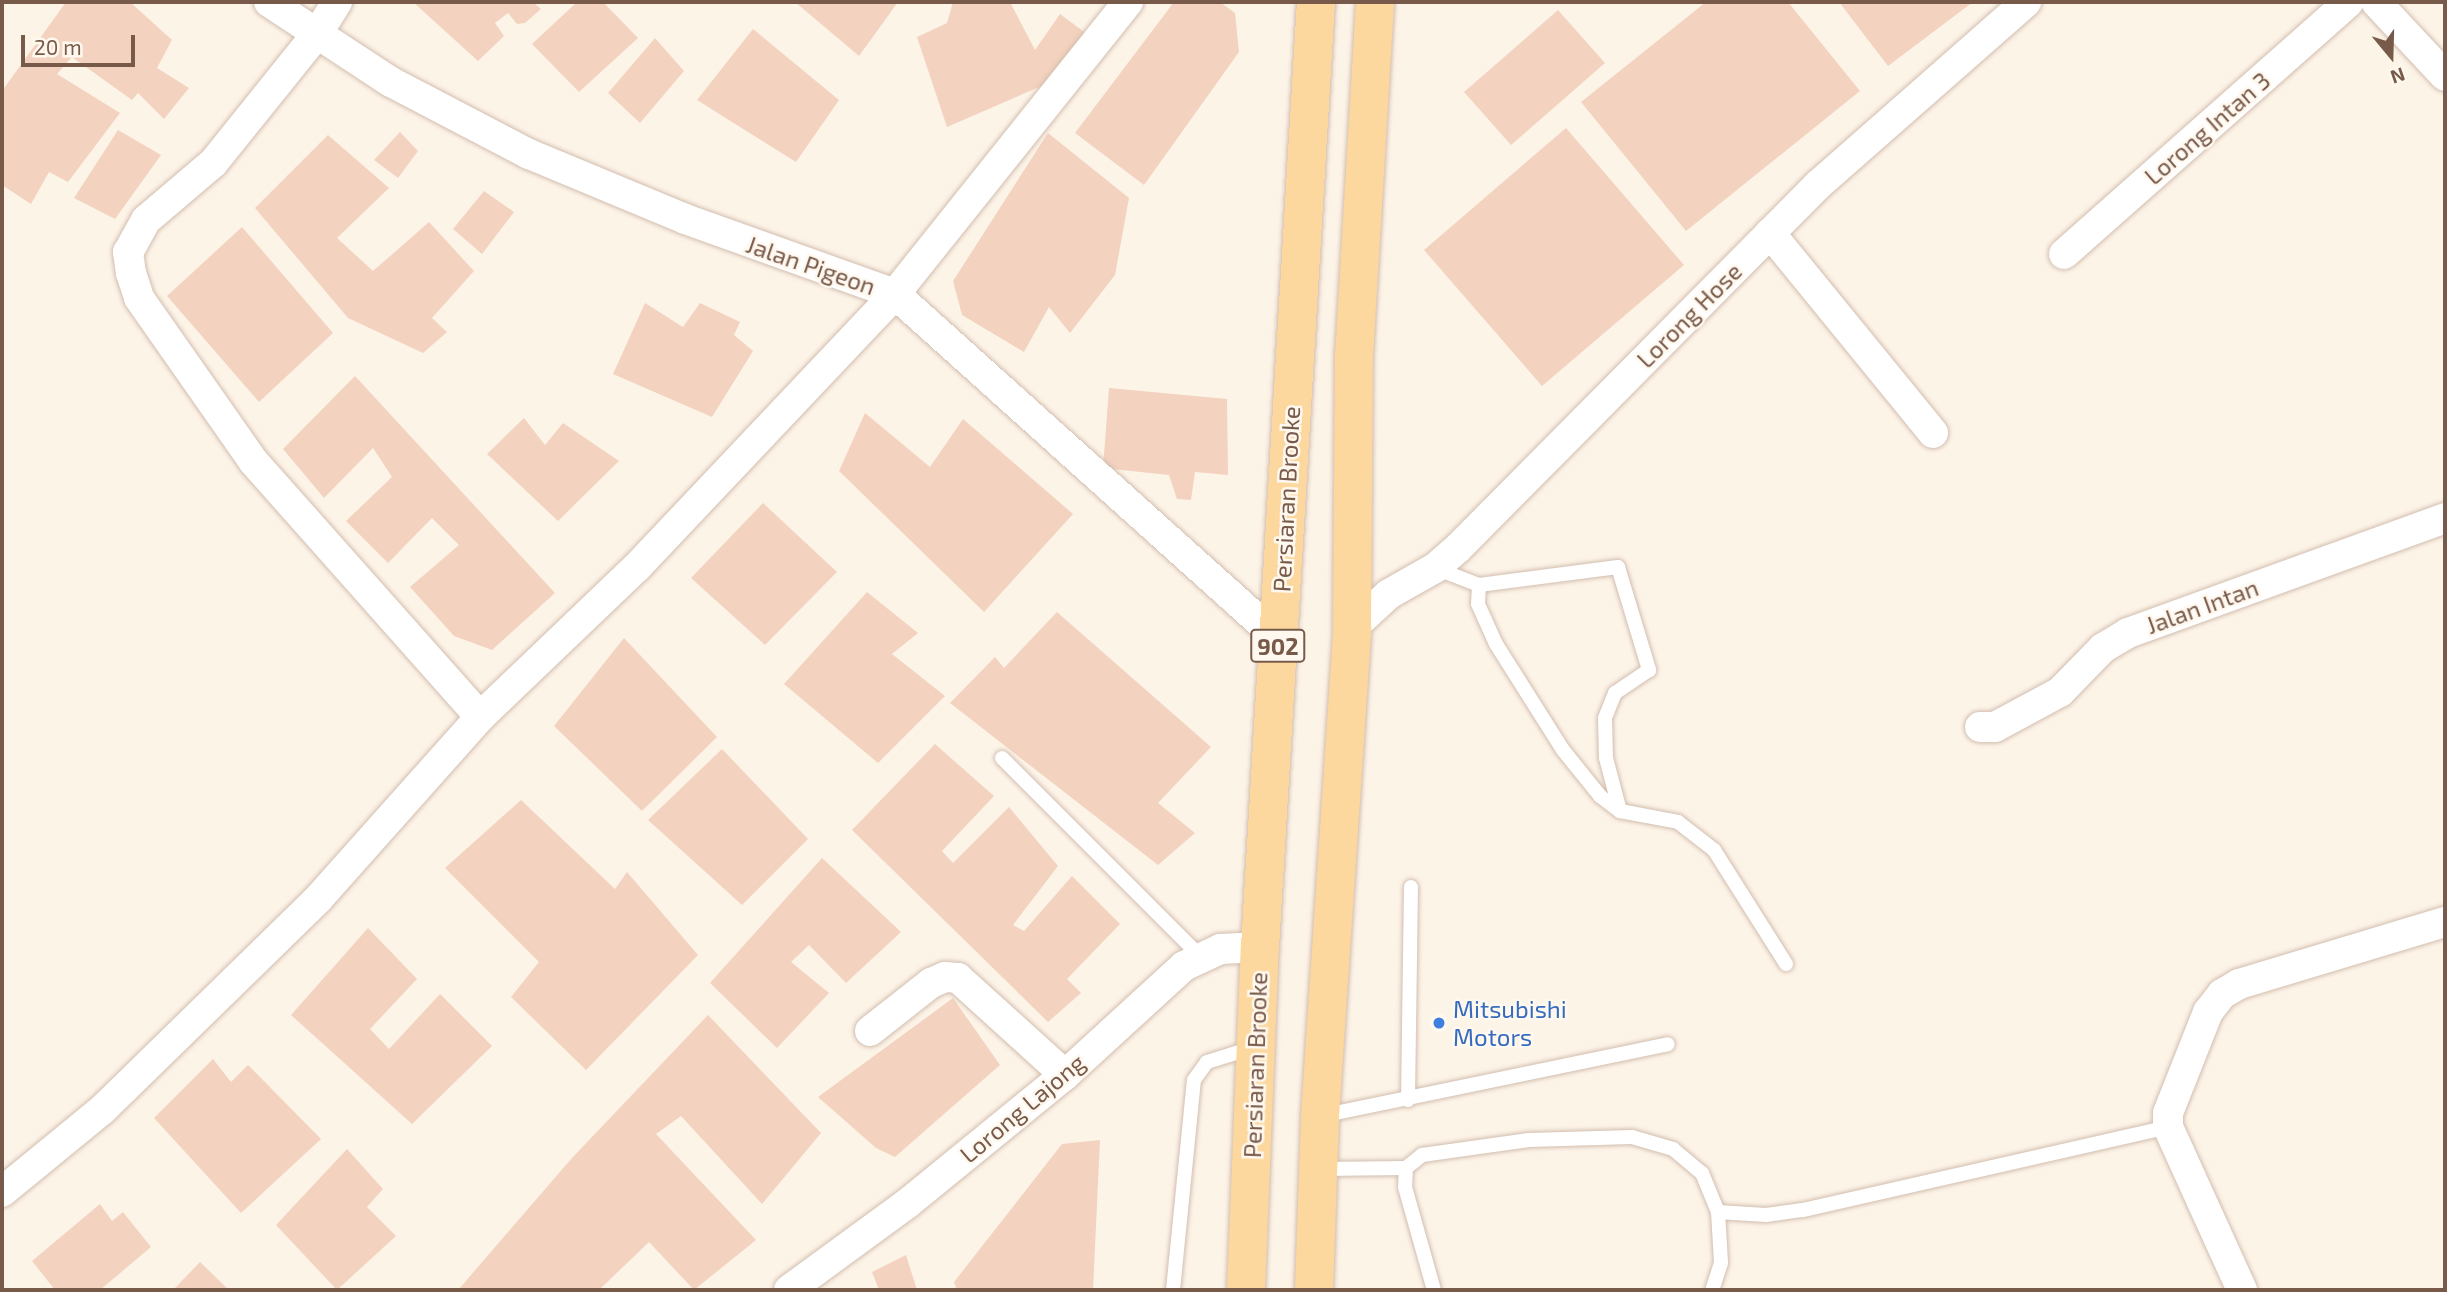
<!DOCTYPE html>
<style>
body{margin:0}
#map{position:relative;width:2447px;height:1292px;overflow:hidden;background:#fdf4e8;font-family:"Exo 2",sans-serif}
div>[style]{position:absolute}
.building>*{inset:0;background:#f3d2bf}
.roads{filter:drop-shadow(0 0 2px #d2beaf) drop-shadow(0 0 2px #d2beaf)}
.service>*{height:14px;margin:-7px;padding:0 7px;transform-origin:7px;border-radius:7px;background:#fff}
.minor>*{height:30px;margin:-15px;padding:0 15px;transform-origin:15px;border-radius:15px;background:#fff}
.primary>*{height:38px;margin:-19px;padding:0 19px;transform-origin:19px;border-radius:19px;background:#fcd89f}
.dots>*{width:19px;height:19px;translate:-50% -50%;box-sizing:border-box;border:4px solid #fff8ef;border-radius:50%}
span{translate:-50% -50%;white-space:nowrap;text-align:center;line-height:1.15;-webkit-text-stroke:5px #fff8ef;paint-order:stroke}
.shield-label span{padding:2px 5px;background:#fff8ef;border:2px solid;border-radius:5px;-webkit-text-stroke-width:0}
.shield-label{font-size:23px;color:#785a4b;font-weight:700}
.street-label{font-size:24px;color:#785a4b}
.shop-label{font-size:24px;color:#366cbe}
.left{translate:0 -50%;text-align:left}
.frame{position:absolute;inset:0;border:4px solid #785a4b;pointer-events:none}
.north{position:absolute;left:2356px;top:21px;width:70px;height:70px;-webkit-text-stroke:5px #fff8ef;paint-order:stroke;rotate:161deg;font-size:19px;font-weight:700;line-height:28px;text-align:center;color:#785a4b}
.north::after{content:'';display:block;margin:auto;width:24px;height:32px;background:#785a4b;clip-path:polygon(50% 0,100% 100%,50% 72%,0 100%)}
.scale{position:absolute;left:21px;top:35px;width:114px;height:32px;box-sizing:border-box;border:4px solid #785a4b;border-top:0;padding-left:9px;font-size:21px;line-height:24px;white-space:nowrap;color:#785a4b;-webkit-text-stroke:5px #fff8ef;paint-order:stroke}
</style>
<div id="map">
<div class="building">
<i style="clip-path:polygon(66px 2px,130px 2px,172px 40px,157px 68px,189px 88px,164px 119px,138px 93px,132px 100px,72px 57px,57px 74px,120px 113px,68px 182px,49px 172px,31px 204px,2px 185px,2px 91px)"></i>
<i style="clip-path:polygon(413px 2px,533px 2px,541px 9px,525px 23px,517px 24px,508px 13px,495px 23px,504px 36px,478px 61px)"></i>
<i style="clip-path:polygon(577px 2px,603px 2px,638px 38px,579px 92px,532px 44px)"></i>
<i style="clip-path:polygon(795px 2px,898px 2px,859px 56px)"></i>
<i style="clip-path:polygon(953px 2px,1010px 2px,1035px 50px,1060px 14px,1095px 40px,1062px 83px,1039px 87px,947px 127px,917px 37px,947px 23px)"></i>
<i style="clip-path:polygon(1174px 2px,1220px 2px,1235px 13px,1239px 52px,1144px 185px,1075px 133px)"></i>
<i style="clip-path:polygon(1706px 2px,1788px 2px,1860px 91px,1686px 231px,1581px 102px)"></i>
<i style="clip-path:polygon(1839px 2px,1973px 2px,1888px 66px)"></i>
<i style="clip-path:polygon(1558px 10px,1605px 63px,1511px 145px,1464px 92px)"></i>
<i style="clip-path:polygon(753px 29px,839px 100px,796px 162px,697px 100px)"></i>
<i style="clip-path:polygon(655px 38px,684px 71px,640px 123px,608px 93px)"></i>
<i style="clip-path:polygon(1566px 128px,1684px 265px,1542px 386px,1424px 250px)"></i>
<i style="clip-path:polygon(118px 130px,161px 155px,115px 219px,74px 198px)"></i>
<i style="clip-path:polygon(400px 132px,418px 151px,398px 178px,374px 160px)"></i>
<i style="clip-path:polygon(1048px 133px,1129px 198px,1115px 275px,1070px 333px,1049px 307px,1024px 352px,962px 315px,953px 281px)"></i>
<i style="clip-path:polygon(328px 135px,389px 188px,337px 238px,373px 271px,429px 222px,474px 271px,432px 318px,447px 332px,423px 353px,348px 318px,255px 208px)"></i>
<i style="clip-path:polygon(484px 191px,514px 212px,482px 254px,453px 229px)"></i>
<i style="clip-path:polygon(242px 227px,333px 333px,259px 402px,167px 296px)"></i>
<i style="clip-path:polygon(645px 303px,683px 327px,700px 303px,740px 322px,734px 335px,753px 351px,712px 417px,613px 374px)"></i>
<i style="clip-path:polygon(355px 376px,555px 593px,492px 650px,454px 636px,410px 587px,459px 545px,432px 518px,388px 563px,346px 521px,392px 477px,373px 448px,324px 498px,283px 449px)"></i>
<i style="clip-path:polygon(1109px 388px,1227px 399px,1228px 475px,1195px 472px,1191px 500px,1177px 499px,1169px 475px,1103px 468px)"></i>
<i style="clip-path:polygon(865px 413px,930px 467px,963px 419px,1073px 514px,984px 612px,839px 471px)"></i>
<i style="clip-path:polygon(524px 418px,545px 445px,563px 423px,619px 461px,558px 521px,487px 454px)"></i>
<i style="clip-path:polygon(763px 503px,837px 572px,765px 645px,691px 578px)"></i>
<i style="clip-path:polygon(867px 592px,918px 633px,892px 654px,945px 696px,878px 763px,784px 684px)"></i>
<i style="clip-path:polygon(1057px 612px,1211px 747px,1158px 803px,1195px 833px,1158px 865px,950px 703px,995px 657px,1004px 668px)"></i>
<i style="clip-path:polygon(624px 638px,717px 737px,642px 811px,554px 726px)"></i>
<i style="clip-path:polygon(935px 744px,994px 796px,942px 851px,953px 863px,1009px 807px,1058px 866px,1013px 925px,1024px 931px,1072px 876px,1120px 924px,1067px 979px,1081px 993px,1048px 1022px,852px 830px)"></i>
<i style="clip-path:polygon(722px 749px,808px 839px,742px 905px,648px 820px)"></i>
<i style="clip-path:polygon(521px 800px,615px 889px,627px 872px,698px 955px,586px 1070px,511px 997px,539px 962px,445px 868px)"></i>
<i style="clip-path:polygon(822px 858px,901px 932px,846px 983px,809px 945px,791px 962px,829px 993px,777px 1048px,710px 983px)"></i>
<i style="clip-path:polygon(368px 928px,417px 979px,370px 1029px,389px 1049px,440px 994px,492px 1046px,412px 1124px,291px 1015px)"></i>
<i style="clip-path:polygon(953px 998px,1000px 1065px,895px 1157px,876px 1148px,818px 1097px)"></i>
<i style="clip-path:polygon(708px 1015px,821px 1133px,762px 1204px,681px 1116px,656px 1134px,756px 1240px,694px 1290px,649px 1242px,599px 1290px,458px 1290px,572px 1158px)"></i>
<i style="clip-path:polygon(213px 1059px,231px 1082px,248px 1065px,321px 1139px,241px 1213px,154px 1118px)"></i>
<i style="clip-path:polygon(1100px 1140px,1093px 1290px,957px 1290px,954px 1282px,1062px 1144px)"></i>
<i style="clip-path:polygon(347px 1149px,383px 1189px,367px 1207px,396px 1236px,337px 1290px,276px 1225px)"></i>
<i style="clip-path:polygon(100px 1204px,112px 1221px,123px 1212px,151px 1247px,100px 1290px,55px 1290px,32px 1261px)"></i>
<i style="clip-path:polygon(906px 1255px,917px 1290px,879px 1290px,872px 1272px)"></i>
<i style="clip-path:polygon(200px 1262px,229px 1290px,173px 1290px)"></i>
</div>
<div class="roads">
<div class="service">
<i style="left:1435px;top:568px;width:47px;rotate:21.1deg"></i>
<i style="left:1479px;top:585px;width:140px;rotate:-7.4deg"></i>
<i style="left:1618px;top:567px;width:108px;rotate:73.2deg"></i>
<i style="left:1649px;top:670px;width:41px;rotate:145.9deg"></i>
<i style="left:1615px;top:693px;width:27px;rotate:112deg"></i>
<i style="left:1605px;top:718px;width:40px;rotate:88.6deg"></i>
<i style="left:1606px;top:758px;width:55px;rotate:75.2deg"></i>
<i style="left:1479px;top:585px;width:19px;rotate:93deg"></i>
<i style="left:1478px;top:604px;width:44px;rotate:65.8deg"></i>
<i style="left:1496px;top:644px;width:125px;rotate:57.7deg"></i>
<i style="left:1563px;top:750px;width:59px;rotate:51.2deg"></i>
<i style="left:1600px;top:796px;width:25px;rotate:37deg"></i>
<i style="left:1620px;top:811px;width:59px;rotate:10.7deg"></i>
<i style="left:1678px;top:822px;width:46px;rotate:37.9deg"></i>
<i style="left:1714px;top:850px;width:135px;rotate:57.7deg"></i>
<i style="left:1002px;top:758px;width:280px;rotate:45deg"></i>
<i style="left:1408px;top:1100px;width:213px;rotate:-89.2deg"></i>
<i style="left:1321px;top:1116px;width:354px;rotate:-11.7deg"></i>
<i style="left:1406px;top:1168px;width:19px;rotate:93deg"></i>
<i style="left:1405px;top:1187px;width:107px;rotate:74.3deg"></i>
<i style="left:1320px;top:1169px;width:86px;rotate:-0.7deg"></i>
<i style="left:1406px;top:1168px;width:21px;rotate:-39deg"></i>
<i style="left:1422px;top:1155px;width:108px;rotate:-8deg"></i>
<i style="left:1529px;top:1140px;width:103px;rotate:-1.7deg"></i>
<i style="left:1632px;top:1137px;width:43px;rotate:16.3deg"></i>
<i style="left:1673px;top:1149px;width:38px;rotate:40deg"></i>
<i style="left:1702px;top:1173px;width:42px;rotate:67.7deg"></i>
<i style="left:1718px;top:1212px;width:51px;rotate:86.6deg"></i>
<i style="left:1721px;top:1263px;width:28px;rotate:108deg"></i>
<i style="left:1718px;top:1212px;width:48px;rotate:3.6deg"></i>
<i style="left:1766px;top:1215px;width:37px;rotate:-8deg"></i>
<i style="left:1803px;top:1210px;width:374px;rotate:-12.8deg"></i>
<i style="left:1173px;top:1290px;width:211px;rotate:-84.3deg"></i>
<i style="left:1194px;top:1080px;width:22px;rotate:-54deg"></i>
<i style="left:1207px;top:1062px;width:50px;rotate:-17.4deg"></i>
</div>
<div class="minor">
<i style="left:269px;top:2px;width:146px;rotate:33.3deg"></i>
<i style="left:391px;top:82px;width:156px;rotate:27.6deg"></i>
<i style="left:529px;top:154px;width:169px;rotate:22.6deg"></i>
<i style="left:685px;top:219px;width:223px;rotate:19.7deg"></i>
<i style="left:895px;top:294px;width:515px;rotate:41.93deg"></i>
<i style="left:337px;top:2px;width:39px;rotate:122deg"></i>
<i style="left:316px;top:35px;width:164px;rotate:128.8deg"></i>
<i style="left:213px;top:163px;width:88px;rotate:139.6deg"></i>
<i style="left:146px;top:220px;width:37px;rotate:119deg"></i>
<i style="left:128px;top:252px;width:21px;rotate:82deg"></i>
<i style="left:131px;top:273px;width:26px;rotate:72deg"></i>
<i style="left:139px;top:298px;width:199px;rotate:55deg"></i>
<i style="left:253px;top:461px;width:342px;rotate:48.4deg"></i>
<i style="left:2376px;top:2px;width:101px;rotate:47deg"></i>
<i style="left:1770px;top:233px;width:258px;rotate:50.8deg"></i>
<i style="left:2064px;top:254px;width:380px;rotate:-41.5deg"></i>
<i style="left:1352px;top:628px;width:50px;rotate:-42.6deg"></i>
<i style="left:1389px;top:594px;width:53px;rotate:-29.5deg"></i>
<i style="left:1435px;top:568px;width:30px;rotate:-41deg"></i>
<i style="left:1458px;top:548px;width:513px;rotate:-45.24deg"></i>
<i style="left:1819px;top:184px;width:276px;rotate:-41.3deg"></i>
<i style="left:1980px;top:727px;width:15px"></i>
<i style="left:1995px;top:727px;width:74px;rotate:-28.3deg"></i>
<i style="left:2060px;top:692px;width:62px;rotate:-45.7deg"></i>
<i style="left:2103px;top:648px;width:29px;rotate:-31deg"></i>
<i style="left:2128px;top:633px;width:337px;rotate:-19.9deg"></i>
<i style="left:870px;top:1031px;width:78px;rotate:-38.2deg"></i>
<i style="left:931px;top:983px;width:15px;rotate:-23deg"></i>
<i style="left:945px;top:977px;width:13px;rotate:4deg"></i>
<i style="left:958px;top:978px;width:144px;rotate:42.2deg"></i>
<i style="left:2px;top:1192px;width:129px;rotate:-39.4deg"></i>
<i style="left:102px;top:1110px;width:302px;rotate:-44.3deg"></i>
<i style="left:318px;top:899px;width:244px;rotate:-48.3deg"></i>
<i style="left:480px;top:717px;width:217px;rotate:-43.7deg"></i>
<i style="left:637px;top:567px;width:376px;rotate:-46.6deg"></i>
<i style="left:895px;top:294px;width:374px;rotate:-51.4deg"></i>
<i style="left:789px;top:1290px;width:147px;rotate:-36.2deg"></i>
<i style="left:908px;top:1203px;width:203px;rotate:-39.2deg"></i>
<i style="left:1065px;top:1075px;width:161px;rotate:-42.5deg"></i>
<i style="left:1184px;top:966px;width:40px;rotate:-25deg"></i>
<i style="left:1220px;top:949px;width:40px;rotate:-2.9deg"></i>
<i style="left:2242px;top:1290px;width:179px;rotate:-114.4deg"></i>
<i style="left:2168px;top:1127px;width:14px;rotate:-90deg"></i>
<i style="left:2168px;top:1113px;width:109px;rotate:-68.4deg"></i>
<i style="left:2208px;top:1012px;width:23px;rotate:-52deg"></i>
<i style="left:2222px;top:994px;width:20px;rotate:-30deg"></i>
<i style="left:2239px;top:984px;width:215px;rotate:-16.8deg"></i>
</div>
<div class="primary">
<i style="left:1246px;top:1290px;width:343px;rotate:-87.7deg"></i>
<i style="left:1260px;top:947px;width:947px;rotate:-86.61deg"></i>
<i style="left:1314px;top:1290px;width:174px;rotate:-88deg"></i>
<i style="left:1320px;top:1116px;width:489px;rotate:-86.2deg"></i>
<i style="left:1352px;top:628px;width:272px;rotate:-89.6deg"></i>
<i style="left:1354px;top:356px;width:355px;rotate:-86.6deg"></i>
</div>
</div>
<div class="dots">
<i style="left:1439px;top:1023px;background:#3f7fe0"></i>
</div>
<div class="shield-label">
<span style="left:1278px;top:646px">902</span>
</div>
<div class="street-label">
<span style="left:2207px;top:128px;rotate:-41deg">Lorong Intan 3</span>
<span style="left:811px;top:265px;rotate:19deg">Jalan Pigeon</span>
<span style="left:1689px;top:315px;rotate:-45deg">Lorong Hose</span>
<span style="left:1286px;top:499px;rotate:-87deg">Persiaran Brooke</span>
<span style="left:2202px;top:606px;rotate:-20deg">Jalan Intan</span>
<span style="left:1255px;top:1065px;rotate:-88deg">Persiaran Brooke</span>
<span style="left:1022px;top:1108px;rotate:-40deg">Lorong Lajong</span>
</div>
<div class="shop-label">
<span class="left" style="left:1453px;top:1023px">Mitsubishi<br>Motors</span>
</div>
<div class="frame"></div>
<div class="north">N</div>
<div class="scale">20 m</div>
</div>
